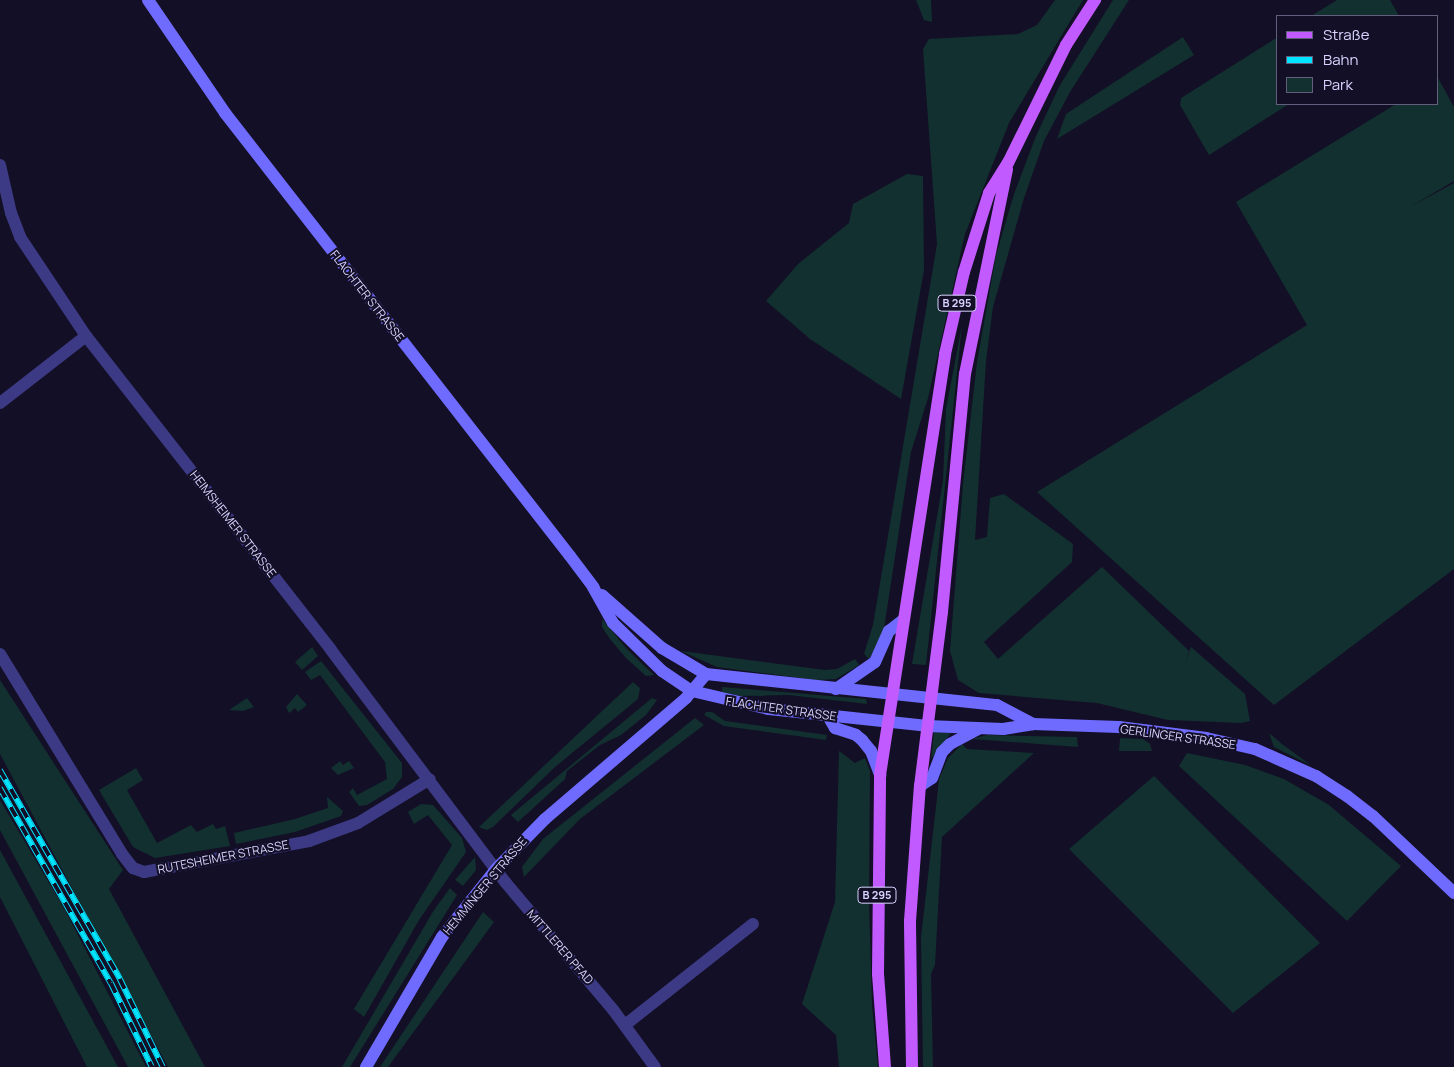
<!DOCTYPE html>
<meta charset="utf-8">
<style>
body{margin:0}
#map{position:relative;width:1454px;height:1067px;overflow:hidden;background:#130f26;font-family:Manrope,sans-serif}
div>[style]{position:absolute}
.green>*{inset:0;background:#12302f}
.minor>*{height:12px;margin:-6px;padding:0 6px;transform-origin:6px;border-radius:6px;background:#3d3a85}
.secondary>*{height:12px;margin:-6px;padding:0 6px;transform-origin:6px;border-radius:6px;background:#6f6bff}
.primary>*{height:12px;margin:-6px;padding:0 6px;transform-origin:6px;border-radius:6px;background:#c25bff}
.rail>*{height:5.5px;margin-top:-2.75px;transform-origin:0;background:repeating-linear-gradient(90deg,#130f26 0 11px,#00e5ff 0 22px);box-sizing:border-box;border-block:1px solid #00e5ff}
span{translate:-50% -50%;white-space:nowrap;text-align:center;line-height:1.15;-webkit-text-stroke:4px #130f26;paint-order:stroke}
.shield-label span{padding:1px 4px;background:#130f26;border:1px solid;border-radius:4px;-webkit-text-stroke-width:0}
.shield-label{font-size:11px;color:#d9d4ff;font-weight:700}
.street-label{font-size:12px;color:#d9d4ff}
.legend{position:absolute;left:1276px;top:15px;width:162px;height:90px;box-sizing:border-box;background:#130f26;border:1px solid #625e7d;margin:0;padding:6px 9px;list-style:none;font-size:15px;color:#d9d4ff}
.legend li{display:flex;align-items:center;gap:10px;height:25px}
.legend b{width:25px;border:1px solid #625e7d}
</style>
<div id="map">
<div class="green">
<i style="clip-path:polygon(916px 0,931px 0,932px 22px,924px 20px)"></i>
<i style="clip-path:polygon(1055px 0,1083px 0,1009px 123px,965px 234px,928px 398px,911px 452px,883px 635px,869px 659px,864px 654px,873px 625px,937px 244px,923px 49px,929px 39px,1018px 34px,1037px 25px)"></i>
<i style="clip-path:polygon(1113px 0,1129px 0,1070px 92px,1044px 141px,1024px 198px,993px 307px,986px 361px,975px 540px,987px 537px,990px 498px,1004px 494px,1073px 544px,1072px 562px,984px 642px,998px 659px,1102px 567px,1189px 651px,1185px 664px,1191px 647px,1245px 694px,1250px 721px,1241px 723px,1168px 720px,1097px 703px,979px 693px,958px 680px,950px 651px,963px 484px,977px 362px,996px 255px,1014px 194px,1036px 136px,1060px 85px)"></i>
<i style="clip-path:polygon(1337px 0,1390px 0,1399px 16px,1311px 16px)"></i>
<i style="clip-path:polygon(1183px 37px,1194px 55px,1057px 139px,1066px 114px)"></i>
<i style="clip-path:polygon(1278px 37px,1278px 104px,1289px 104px,1209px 155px,1180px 105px,1181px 98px)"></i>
<i style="clip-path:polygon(1438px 78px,1454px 107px,1454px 181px,1410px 207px,1454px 183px,1454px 569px,1274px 705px,1037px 492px,1307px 325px,1236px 202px,1396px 104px,1438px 104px)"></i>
<i style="clip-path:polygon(907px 174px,923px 176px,924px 270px,901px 399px,810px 339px,766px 301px,798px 264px,849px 223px,853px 204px)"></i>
<i style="clip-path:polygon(962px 325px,926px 665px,912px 664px,943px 481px,946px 409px)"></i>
<i style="clip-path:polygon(602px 619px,627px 649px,654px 675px,646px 676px,626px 658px,610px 639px,602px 627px)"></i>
<i style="clip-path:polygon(312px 647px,318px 656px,302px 670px,295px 662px)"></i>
<i style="clip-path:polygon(681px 651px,825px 670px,837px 669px,855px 659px,859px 665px,836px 679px,816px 680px,717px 667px)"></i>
<i style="clip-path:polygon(321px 661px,402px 763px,402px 777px,393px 789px,367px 805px,359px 806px,349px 792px,353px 788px,357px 795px,387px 779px,385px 762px,320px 675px,311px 680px,305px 672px)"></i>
<i style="clip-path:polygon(0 680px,123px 870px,109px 889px,205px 1067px,168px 1067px,0 754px)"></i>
<i style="clip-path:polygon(633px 682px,640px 688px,638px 699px,555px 767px,493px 827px,487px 830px,479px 827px)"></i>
<i style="clip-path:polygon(722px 687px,866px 699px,867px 704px,789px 695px,740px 696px,722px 692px)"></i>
<i style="clip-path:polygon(297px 694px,307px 705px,298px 712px,295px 708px,289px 713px,286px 707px)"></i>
<i style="clip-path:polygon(247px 698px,254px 707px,243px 711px,229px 710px)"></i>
<i style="clip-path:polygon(652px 698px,657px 700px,646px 715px,621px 735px,600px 745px,567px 771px,565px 779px,518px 822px,511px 815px)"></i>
<i style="clip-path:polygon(706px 712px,712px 712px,725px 721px,827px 735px,826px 740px,724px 726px,704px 715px)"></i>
<i style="clip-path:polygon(695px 718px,704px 725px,580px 819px,524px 877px,522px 867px,543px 839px)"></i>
<i style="clip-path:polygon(934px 732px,951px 733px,931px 759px)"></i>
<i style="clip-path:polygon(1269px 733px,1282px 744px,1312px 766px,1274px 747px)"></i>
<i style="clip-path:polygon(987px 735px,1077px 737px,1078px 747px,972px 739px)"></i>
<i style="clip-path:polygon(1120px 738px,1143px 739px,1150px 744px,1152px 751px,1119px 751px)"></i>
<i style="clip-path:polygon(962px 744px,967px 749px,1034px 753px,942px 837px,935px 965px,931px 974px,933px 1067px,923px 1067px,921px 937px,937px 798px,939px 779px,948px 758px)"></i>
<i style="clip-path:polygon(839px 751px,855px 763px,865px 758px,870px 771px,869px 902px,872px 1005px,878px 1067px,839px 1067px,836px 1035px,802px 1004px,835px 902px)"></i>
<i style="clip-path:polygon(1187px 753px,1245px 765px,1284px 779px,1329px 805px,1401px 866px,1347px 921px,1179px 766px)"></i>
<i style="clip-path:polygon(340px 761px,343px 765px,349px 761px,354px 768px,338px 775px,331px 768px)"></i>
<i style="clip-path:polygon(136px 768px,143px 780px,127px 790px,157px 843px,191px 825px,197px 832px,213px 824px,216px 829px,225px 826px,230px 846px,155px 858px,133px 847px,99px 790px)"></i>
<i style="clip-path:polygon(1154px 776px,1320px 943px,1233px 1013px,1069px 849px)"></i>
<i style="clip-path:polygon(327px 797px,343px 811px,341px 816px,295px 832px,236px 844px,234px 833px,295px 819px,328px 808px)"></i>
<i style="clip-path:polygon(0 800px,64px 908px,146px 1067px,128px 1067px,0 830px)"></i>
<i style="clip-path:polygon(421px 804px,433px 805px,462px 838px,466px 852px,419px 920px,364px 1017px,354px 1009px,452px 845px,428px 815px,414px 824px,408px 812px)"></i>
<i style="clip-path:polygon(0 850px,118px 1067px,87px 1067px,0 897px)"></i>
<i style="clip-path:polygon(475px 857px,476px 870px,463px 886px,455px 880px)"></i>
<i style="clip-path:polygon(450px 888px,457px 895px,350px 1067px,342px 1067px,434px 910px)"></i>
<i style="clip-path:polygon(483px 912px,494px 922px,388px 1067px,380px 1067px)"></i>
</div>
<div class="minor">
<i style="left:0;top:165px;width:49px;rotate:77.1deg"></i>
<i style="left:11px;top:213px;width:26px;rotate:69deg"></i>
<i style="left:20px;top:237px;width:119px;rotate:56.3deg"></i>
<i style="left:86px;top:336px;width:398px;rotate:52deg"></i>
<i style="left:331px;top:650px;width:291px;rotate:53.1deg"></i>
<i style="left:506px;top:883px;width:167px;rotate:49.8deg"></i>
<i style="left:614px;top:1011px;width:69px;rotate:53.8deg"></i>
<i style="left:0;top:403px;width:109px;rotate:-37.9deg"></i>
<i style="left:0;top:654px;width:234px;rotate:58.6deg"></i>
<i style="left:122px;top:854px;width:18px;rotate:52deg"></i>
<i style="left:133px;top:868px;width:12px;rotate:20deg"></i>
<i style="left:144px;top:872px;width:168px;rotate:-10.6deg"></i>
<i style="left:309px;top:841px;width:52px;rotate:-20.2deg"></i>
<i style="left:358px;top:823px;width:84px;rotate:-31.4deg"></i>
<i style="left:625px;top:1025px;width:163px;rotate:-38.3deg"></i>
</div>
<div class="secondary">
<i style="left:148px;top:0;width:137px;rotate:55.7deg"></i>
<i style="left:225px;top:113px;width:561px;rotate:52.09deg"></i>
<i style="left:570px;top:556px;width:39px;rotate:53deg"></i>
<i style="left:593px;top:587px;width:41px;rotate:60.9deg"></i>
<i style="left:613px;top:623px;width:69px;rotate:44.4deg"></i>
<i style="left:662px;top:671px;width:36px;rotate:34deg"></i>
<i style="left:692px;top:691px;width:79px;rotate:13.2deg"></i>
<i style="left:769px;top:709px;width:159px;rotate:6.1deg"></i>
<i style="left:927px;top:726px;width:76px;rotate:2.3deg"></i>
<i style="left:1003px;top:729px;width:30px;rotate:-9deg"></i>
<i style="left:1033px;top:724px;width:86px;rotate:2deg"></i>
<i style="left:1119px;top:727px;width:88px;rotate:7.2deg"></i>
<i style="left:1206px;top:738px;width:50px;rotate:12.7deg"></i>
<i style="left:1255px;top:749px;width:67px;rotate:23.9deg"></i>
<i style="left:1316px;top:776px;width:37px;rotate:33deg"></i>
<i style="left:1347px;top:796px;width:33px;rotate:38deg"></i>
<i style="left:1373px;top:816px;width:112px;rotate:43.5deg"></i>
<i style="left:602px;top:595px;width:80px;rotate:41.5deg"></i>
<i style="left:662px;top:648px;width:51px;rotate:30.6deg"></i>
<i style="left:706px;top:674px;width:293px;rotate:6.1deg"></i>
<i style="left:997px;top:705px;width:41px;rotate:27.8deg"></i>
<i style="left:836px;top:689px;width:47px;rotate:-34.7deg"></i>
<i style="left:875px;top:662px;width:34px;rotate:-66deg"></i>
<i style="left:889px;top:631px;width:18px;rotate:-38deg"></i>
<i style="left:828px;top:716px;width:14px;rotate:60deg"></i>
<i style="left:835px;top:728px;width:22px;rotate:18deg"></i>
<i style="left:856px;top:735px;width:8px;rotate:40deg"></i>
<i style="left:862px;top:740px;width:14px;rotate:51deg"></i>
<i style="left:871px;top:751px;width:26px;rotate:69deg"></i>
<i style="left:920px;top:786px;width:14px;rotate:-34deg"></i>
<i style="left:932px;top:778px;width:28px;rotate:-69deg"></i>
<i style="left:942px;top:752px;width:11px;rotate:-45deg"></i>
<i style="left:950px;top:744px;width:32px;rotate:-28deg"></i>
<i style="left:366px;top:1067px;width:151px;rotate:-59.7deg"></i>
<i style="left:442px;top:937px;width:87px;rotate:-51.5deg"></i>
<i style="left:496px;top:869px;width:70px;rotate:-45.6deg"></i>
<i style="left:545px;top:819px;width:186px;rotate:-40.6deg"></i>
<i style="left:686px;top:698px;width:31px;rotate:-50deg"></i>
</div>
<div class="primary">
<i style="left:885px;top:1067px;width:93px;rotate:-94.3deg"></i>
<i style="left:878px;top:974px;width:199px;rotate:-89.4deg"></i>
<i style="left:880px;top:775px;width:426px;rotate:-81.2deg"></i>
<i style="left:945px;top:354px;width:84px;rotate:-77deg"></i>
<i style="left:964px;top:272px;width:83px;rotate:-72.4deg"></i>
<i style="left:989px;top:193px;width:36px;rotate:-58deg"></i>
<i style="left:1008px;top:163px;width:131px;rotate:-63.8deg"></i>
<i style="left:1066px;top:45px;width:54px;rotate:-57.2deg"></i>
<i style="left:912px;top:1067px;width:146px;rotate:-90.8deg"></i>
<i style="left:910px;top:921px;width:135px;rotate:-85.8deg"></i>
<i style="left:920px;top:786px;width:175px;rotate:-82.8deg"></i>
<i style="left:942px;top:612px;width:239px;rotate:-84.5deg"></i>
<i style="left:965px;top:374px;width:209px;rotate:-78.4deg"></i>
</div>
<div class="rail">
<i style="left:0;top:770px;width:241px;rotate:60.1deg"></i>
<i style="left:120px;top:979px;width:98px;rotate:64deg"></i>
<i style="left:0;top:788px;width:224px;rotate:60.4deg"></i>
<i style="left:111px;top:983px;width:93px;rotate:64deg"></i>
</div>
<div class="shield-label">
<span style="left:957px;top:303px">B 295</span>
<span style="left:877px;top:895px">B 295</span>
</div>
<div class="street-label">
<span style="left:367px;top:296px;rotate:52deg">FLACHTER STRASSE</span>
<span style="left:233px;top:524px;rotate:52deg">HEIMSHEIMER STRASSE</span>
<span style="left:781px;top:709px;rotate:8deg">FLACHTER STRASSE</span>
<span style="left:1178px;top:737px;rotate:8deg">GERLINGER STRASSE</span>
<span style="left:223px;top:857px;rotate:-11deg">RUTESHEIMER STRASSE</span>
<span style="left:485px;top:886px;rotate:-50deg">HEMMINGER STRASSE</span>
<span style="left:560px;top:947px;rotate:49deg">MITTLERER PFAD</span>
</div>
<ul class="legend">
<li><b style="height:6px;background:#c25bff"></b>Straße</li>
<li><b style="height:6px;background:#00e5ff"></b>Bahn</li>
<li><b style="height:14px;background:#12302f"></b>Park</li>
</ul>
</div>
